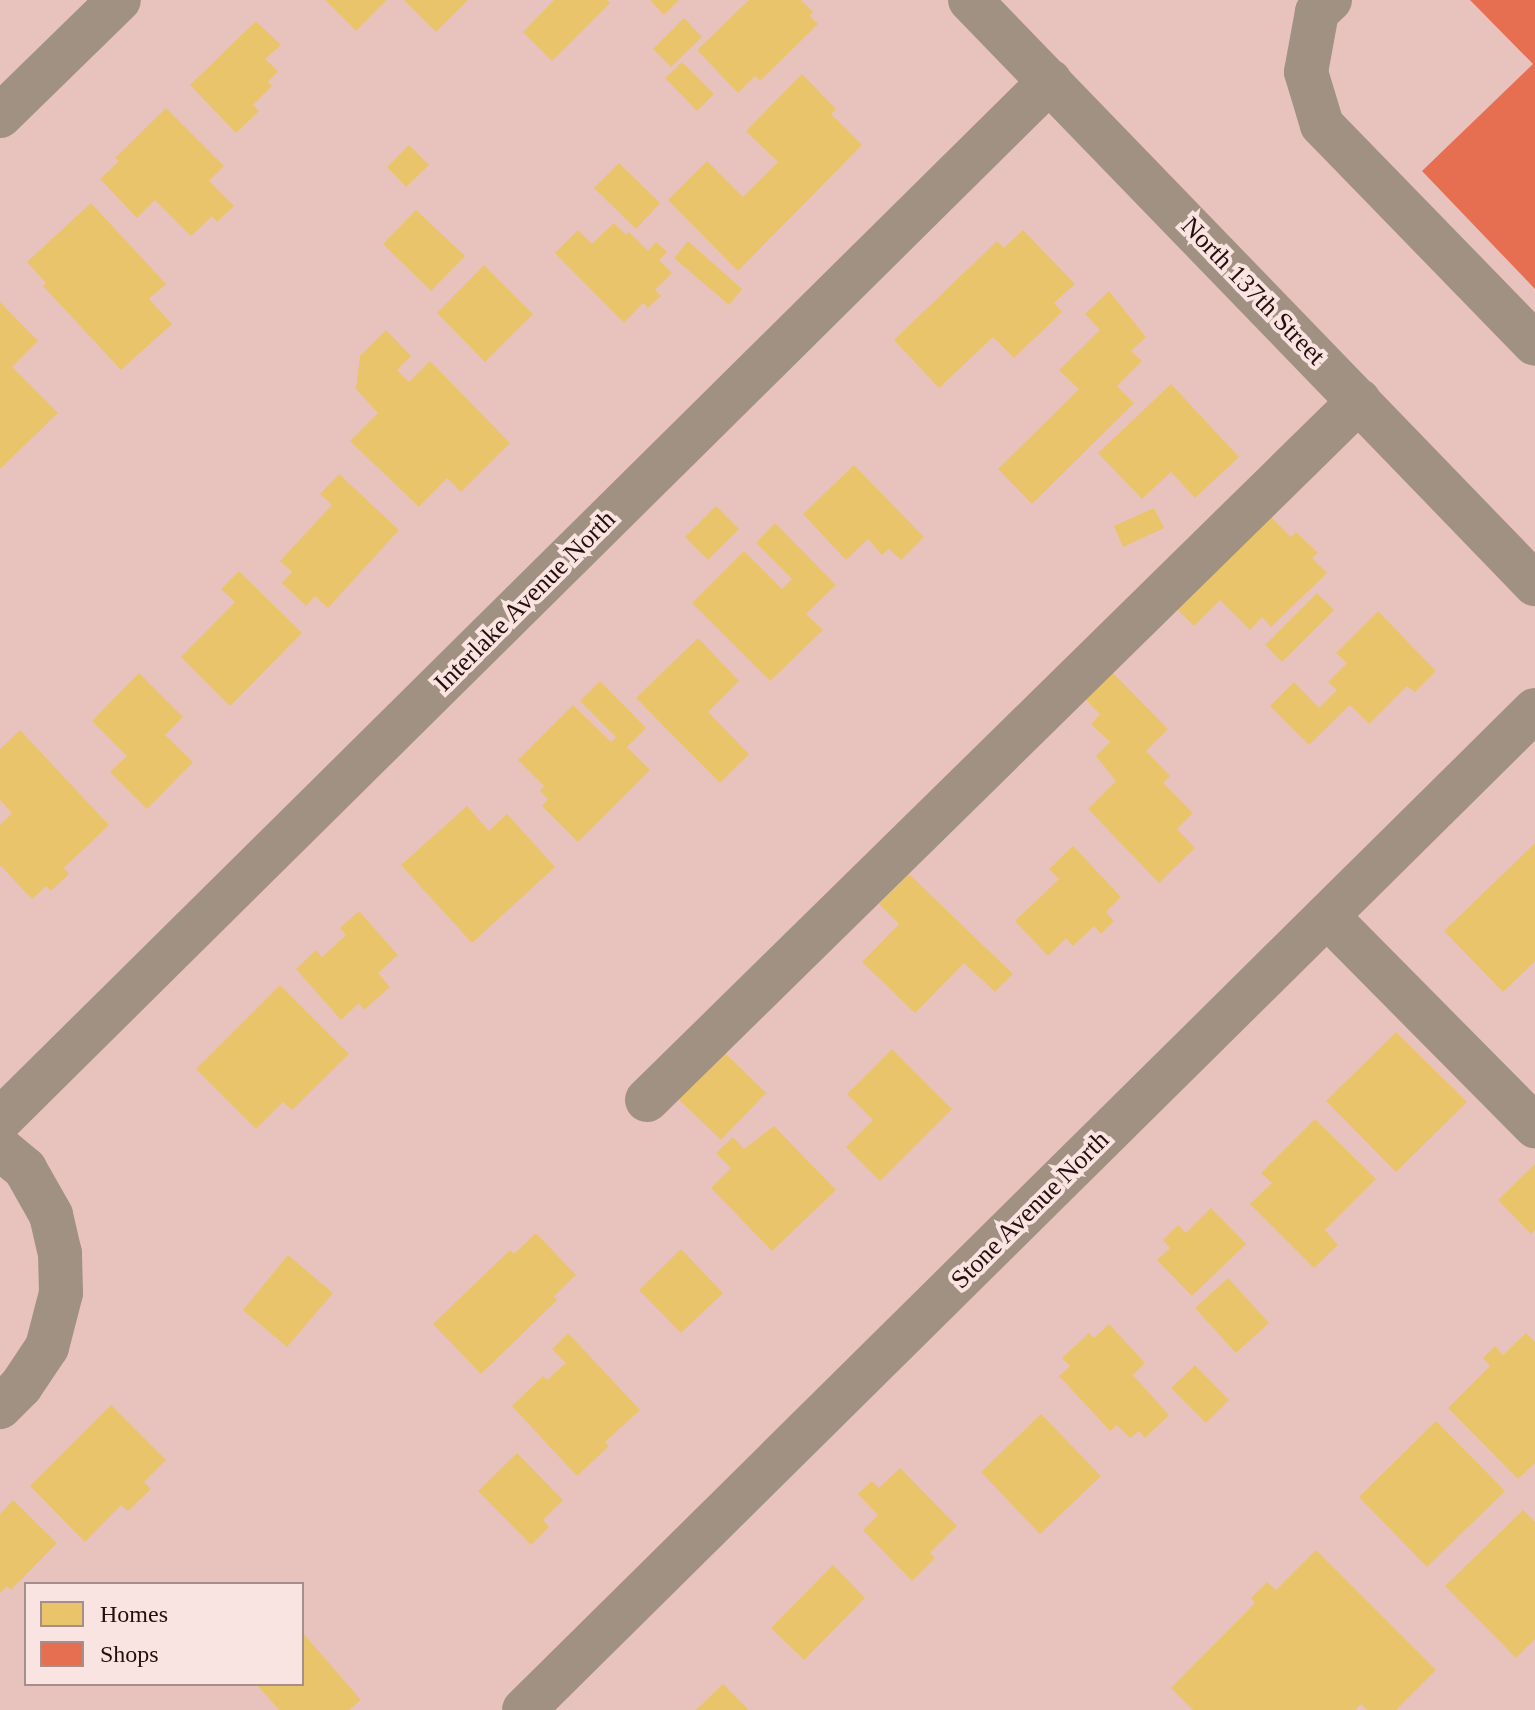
<!DOCTYPE html>
<style>
body{margin:0}
#map{position:relative;width:1535px;height:1710px;overflow:hidden;background:#e8c3be;font-family:"Times New Roman",serif}
div>[style]{position:absolute}
.homes>*{inset:0;background:#e9c46a}
.shops>*{inset:0;background:#e76f51}
.minor>*{height:44px;margin:-22px;padding:0 22px;transform-origin:22px;border-radius:22px;background:#a19182}
span{translate:-50% -50%;white-space:nowrap;text-align:center;line-height:1.15;-webkit-text-stroke:8px #fae4e1;paint-order:stroke}
.street-label{font-size:26px;color:#260e0c}
.legend{position:absolute;left:24px;top:1582px;width:280px;height:104px;box-sizing:border-box;background:#fae4e1;border:2px solid #a58e8c;margin:0;padding:10px 14px;list-style:none;font-size:24px;color:#260e0c}
.legend li{display:flex;align-items:center;gap:16px;height:40px}
.legend b{width:40px;border:2px solid #a58e8c}
</style>
<div id="map">
<div class="homes">
<i style="clip-path:polygon(325px 0,387px 0,356px 31px)"></i>
<i style="clip-path:polygon(404px 0,468px 0,436px 32px)"></i>
<i style="clip-path:polygon(554px 0,607px 0,610px 3px,552px 61px,523px 32px)"></i>
<i style="clip-path:polygon(650px 0,679px 0,664px 15px)"></i>
<i style="clip-path:polygon(749px 0,801px 0,813px 12px,810px 16px,818px 24px,760px 81px,755px 76px,738px 93px,697px 50px)"></i>
<i style="clip-path:polygon(684px 18px,702px 37px,671px 67px,653px 49px)"></i>
<i style="clip-path:polygon(256px 21px,281px 45px,265px 59px,278px 71px,268px 82px,272px 86px,253px 105px,259px 111px,236px 133px,190px 85px)"></i>
<i style="clip-path:polygon(682px 62px,714px 94px,697px 111px,665px 78px)"></i>
<i style="clip-path:polygon(802px 74px,836px 109px,831px 114px,862px 145px,738px 271px,668px 200px,707px 161px,743px 197px,778px 162px,746px 131px)"></i>
<i style="clip-path:polygon(166px 108px,224px 166px,209px 181px,234px 206px,217px 222px,212px 216px,191px 236px,155px 200px,137px 218px,100px 179px,119px 161px,115px 158px)"></i>
<i style="clip-path:polygon(409px 145px,429px 165px,406px 187px,387px 167px)"></i>
<i style="clip-path:polygon(619px 163px,660px 203px,636px 229px,594px 188px)"></i>
<i style="clip-path:polygon(91px 203px,166px 284px,149px 299px,172px 324px,121px 370px,43px 286px,46px 283px,27px 262px)"></i>
<i style="clip-path:polygon(416px 210px,465px 256px,431px 291px,383px 244px)"></i>
<i style="clip-path:polygon(614px 223px,626px 235px,629px 232px,648px 251px,656px 242px,667px 252px,659px 260px,672px 273px,655px 290px,661px 296px,648px 308px,643px 303px,624px 323px,555px 253px,578px 230px,592px 244px)"></i>
<i style="clip-path:polygon(1023px 230px,1075px 284px,1054px 303px,1062px 312px,1014px 358px,993px 337px,939px 388px,894px 340px,997px 241px,1004px 248px)"></i>
<i style="clip-path:polygon(688px 241px,742px 289px,729px 305px,674px 258px)"></i>
<i style="clip-path:polygon(484px 265px,533px 314px,485px 362px,437px 313px)"></i>
<i style="clip-path:polygon(1109px 291px,1146px 337px,1131px 351px,1142px 361px,1117px 386px,1134px 403px,1032px 504px,998px 469px,1079px 389px,1059px 370px,1100px 330px,1085px 314px)"></i>
<i style="clip-path:polygon(0 302px,38px 341px,12px 367px,58px 413px,0 469px)"></i>
<i style="clip-path:polygon(386px 330px,411px 356px,397px 370px,409px 382px,430px 361px,510px 443px,461px 492px,447px 478px,419px 507px,350px 441px,378px 413px,356px 389px,360px 356px)"></i>
<i style="clip-path:polygon(1171px 384px,1239px 457px,1195px 498px,1171px 472px,1142px 499px,1098px 453px)"></i>
<i style="clip-path:polygon(854px 465px,924px 537px,901px 560px,889px 549px,882px 555px,868px 539px,846px 560px,803px 514px)"></i>
<i style="clip-path:polygon(339px 474px,399px 530px,328px 608px,315px 596px,306px 606px,282px 583px,292px 572px,280px 561px,332px 505px,320px 494px)"></i>
<i style="clip-path:polygon(716px 506px,739px 529px,708px 560px,685px 537px)"></i>
<i style="clip-path:polygon(1154px 508px,1164px 528px,1123px 547px,1114px 526px)"></i>
<i style="clip-path:polygon(1268px 514px,1291px 537px,1296px 532px,1318px 553px,1312px 558px,1327px 573px,1271px 627px,1262px 617px,1250px 630px,1220px 600px,1194px 626px,1174px 606px)"></i>
<i style="clip-path:polygon(775px 523px,836px 585px,806px 614px,823px 630px,770px 681px,692px 603px,744px 551px,782px 589px,792px 579px,756px 543px)"></i>
<i style="clip-path:polygon(239px 571px,302px 633px,230px 706px,181px 657px,235px 602px,221px 589px)"></i>
<i style="clip-path:polygon(1317px 593px,1334px 610px,1282px 662px,1265px 645px)"></i>
<i style="clip-path:polygon(1378px 611px,1436px 671px,1415px 692px,1407px 686px,1369px 724px,1350px 705px,1309px 745px,1270px 706px,1294px 682px,1319px 708px,1337px 690px,1328px 682px,1347px 663px,1336px 653px)"></i>
<i style="clip-path:polygon(698px 638px,739px 681px,708px 712px,749px 754px,720px 783px,636px 698px)"></i>
<i style="clip-path:polygon(1111px 671px,1168px 729px,1146px 751px,1170px 776px,1163px 783px,1193px 813px,1177px 829px,1195px 848px,1159px 883px,1088px 809px,1116px 781px,1096px 756px,1110px 742px,1091px 724px,1100px 714px,1084px 698px)"></i>
<i style="clip-path:polygon(139px 673px,183px 717px,165px 735px,193px 762px,147px 809px,110px 772px,127px 756px,92px 721px)"></i>
<i style="clip-path:polygon(600px 681px,646px 728px,627px 747px,650px 770px,578px 842px,542px 806px,548px 799px,540px 791px,544px 786px,518px 760px,573px 705px,611px 742px,616px 737px,580px 701px)"></i>
<i style="clip-path:polygon(20px 730px,109px 825px,64px 868px,69px 874px,51px 891px,46px 886px,32px 899px,0 865px,0 825px,12px 813px,0 800px,0 749px)"></i>
<i style="clip-path:polygon(467px 806px,489px 831px,507px 814px,555px 867px,472px 943px,401px 865px)"></i>
<i style="clip-path:polygon(1535px 843px,1535px 961px,1503px 992px,1444px 931px)"></i>
<i style="clip-path:polygon(1073px 846px,1121px 897px,1106px 912px,1114px 921px,1101px 934px,1094px 926px,1073px 946px,1066px 938px,1048px 956px,1015px 921px,1059px 879px,1049px 869px)"></i>
<i style="clip-path:polygon(909px 874px,1013px 974px,995px 992px,964px 963px,915px 1013px,862px 962px,899px 924px,879px 904px)"></i>
<i style="clip-path:polygon(359px 911px,398px 955px,378px 973px,390px 987px,364px 1010px,359px 1003px,341px 1020px,296px 969px,316px 950px,322px 957px,346px 935px,340px 928px)"></i>
<i style="clip-path:polygon(280px 985px,349px 1054px,292px 1110px,283px 1102px,256px 1129px,196px 1069px)"></i>
<i style="clip-path:polygon(1396px 1032px,1467px 1102px,1396px 1172px,1326px 1101px)"></i>
<i style="clip-path:polygon(720px 1048px,766px 1093px,721px 1140px,674px 1095px)"></i>
<i style="clip-path:polygon(892px 1049px,952px 1109px,880px 1181px,846px 1147px,873px 1120px,847px 1094px)"></i>
<i style="clip-path:polygon(1315px 1119px,1376px 1179px,1325px 1230px,1338px 1245px,1314px 1268px,1250px 1204px,1272px 1183px,1261px 1173px)"></i>
<i style="clip-path:polygon(774px 1126px,836px 1190px,772px 1251px,711px 1188px,731px 1168px,716px 1153px,733px 1137px,744px 1149px)"></i>
<i style="clip-path:polygon(1535px 1164px,1535px 1230px,1531px 1234px,1498px 1200px)"></i>
<i style="clip-path:polygon(1211px 1208px,1246px 1244px,1192px 1296px,1157px 1260px,1170px 1248px,1163px 1240px,1178px 1225px,1186px 1233px)"></i>
<i style="clip-path:polygon(536px 1233px,576px 1275px,554px 1296px,557px 1300px,481px 1374px,433px 1324px,510px 1250px,514px 1254px)"></i>
<i style="clip-path:polygon(681px 1249px,723px 1293px,681px 1333px,639px 1290px)"></i>
<i style="clip-path:polygon(288px 1255px,333px 1293px,287px 1347px,243px 1310px)"></i>
<i style="clip-path:polygon(1228px 1278px,1269px 1323px,1236px 1353px,1195px 1308px)"></i>
<i style="clip-path:polygon(1109px 1324px,1145px 1363px,1133px 1375px,1169px 1415px,1145px 1438px,1139px 1431px,1130px 1438px,1117px 1425px,1110px 1431px,1059px 1376px,1070px 1366px,1062px 1358px,1089px 1333px,1094px 1338px)"></i>
<i style="clip-path:polygon(568px 1333px,640px 1410px,605px 1442px,609px 1446px,577px 1476px,512px 1406px,543px 1376px,547px 1380px,566px 1363px,552px 1349px)"></i>
<i style="clip-path:polygon(1526px 1333px,1535px 1342px,1535px 1463px,1518px 1479px,1448px 1408px,1490px 1366px,1483px 1358px,1495px 1346px,1503px 1355px)"></i>
<i style="clip-path:polygon(1195px 1365px,1229px 1400px,1206px 1423px,1171px 1388px)"></i>
<i style="clip-path:polygon(111px 1405px,166px 1460px,144px 1482px,151px 1489px,128px 1511px,121px 1505px,85px 1542px,30px 1486px)"></i>
<i style="clip-path:polygon(1041px 1414px,1101px 1476px,1040px 1534px,981px 1472px)"></i>
<i style="clip-path:polygon(1436px 1421px,1505px 1491px,1427px 1567px,1359px 1497px)"></i>
<i style="clip-path:polygon(517px 1453px,563px 1500px,543px 1520px,549px 1527px,531px 1545px,478px 1491px)"></i>
<i style="clip-path:polygon(900px 1468px,957px 1526px,930px 1553px,935px 1558px,912px 1581px,863px 1530px,878px 1515px,858px 1494px,872px 1481px,879px 1488px)"></i>
<i style="clip-path:polygon(13px 1500px,57px 1543px,11px 1590px,7px 1586px,0 1593px,0 1514px)"></i>
<i style="clip-path:polygon(1523px 1510px,1535px 1522px,1535px 1639px,1516px 1658px,1445px 1586px)"></i>
<i style="clip-path:polygon(1316px 1550px,1436px 1670px,1396px 1710px,1367px 1710px,1361px 1704px,1355px 1710px,1193px 1710px,1171px 1688px,1255px 1603px,1251px 1598px,1267px 1582px,1276px 1590px)"></i>
<i style="clip-path:polygon(833px 1565px,865px 1598px,804px 1660px,771px 1628px)"></i>
<i style="clip-path:polygon(302px 1632px,361px 1700px,349px 1710px,279px 1710px,256px 1684px,302px 1684px)"></i>
<i style="clip-path:polygon(723px 1684px,749px 1710px,696px 1710px)"></i>
</div>
<div class="shops">
<i style="clip-path:polygon(1470px 0,1535px 0,1535px 289px,1422px 171px,1533px 64px)"></i>
</div>
<div class="minor">
<i style="left:970px;top:0;width:813px;rotate:45.95deg"></i>
<i style="left:1330px;top:0;width:18px;rotate:137deg"></i>
<i style="left:1317px;top:12px;width:61px;rotate:100.4deg"></i>
<i style="left:1306px;top:72px;width:55px;rotate:73.2deg"></i>
<i style="left:1322px;top:125px;width:305px;rotate:45.8deg"></i>
<i style="left:0;top:116px;width:166px;rotate:-44.3deg"></i>
<i style="left:1327px;top:916px;width:296px;rotate:45.3deg"></i>
<i style="left:647px;top:1100px;width:998px;rotate:-44.47deg"></i>
<i style="left:0;top:1120px;width:1477px;rotate:-44.7deg"></i>
<i style="left:0;top:1148px;width:33px;rotate:40deg"></i>
<i style="left:25px;top:1169px;width:53px;rotate:60.5deg"></i>
<i style="left:51px;top:1215px;width:39px;rotate:77deg"></i>
<i style="left:60px;top:1253px;width:40px;rotate:88.6deg"></i>
<i style="left:61px;top:1293px;width:56px;rotate:104.5deg"></i>
<i style="left:47px;top:1347px;width:47px;rotate:123.7deg"></i>
<i style="left:21px;top:1386px;width:30px;rotate:135deg"></i>
<i style="left:524px;top:1710px;width:1422px;rotate:-44.69deg"></i>
</div>
<div class="street-label">
<span style="left:1253px;top:291px;rotate:46deg">North 137th Street</span>
<span style="left:525px;top:601px;rotate:-45deg">Interlake Avenue North</span>
<span style="left:1030px;top:1210px;rotate:-45deg">Stone Avenue North</span>
</div>
<ul class="legend">
<li><b style="height:22px;background:#e9c46a"></b>Homes</li>
<li><b style="height:22px;background:#e76f51"></b>Shops</li>
</ul>
</div>
